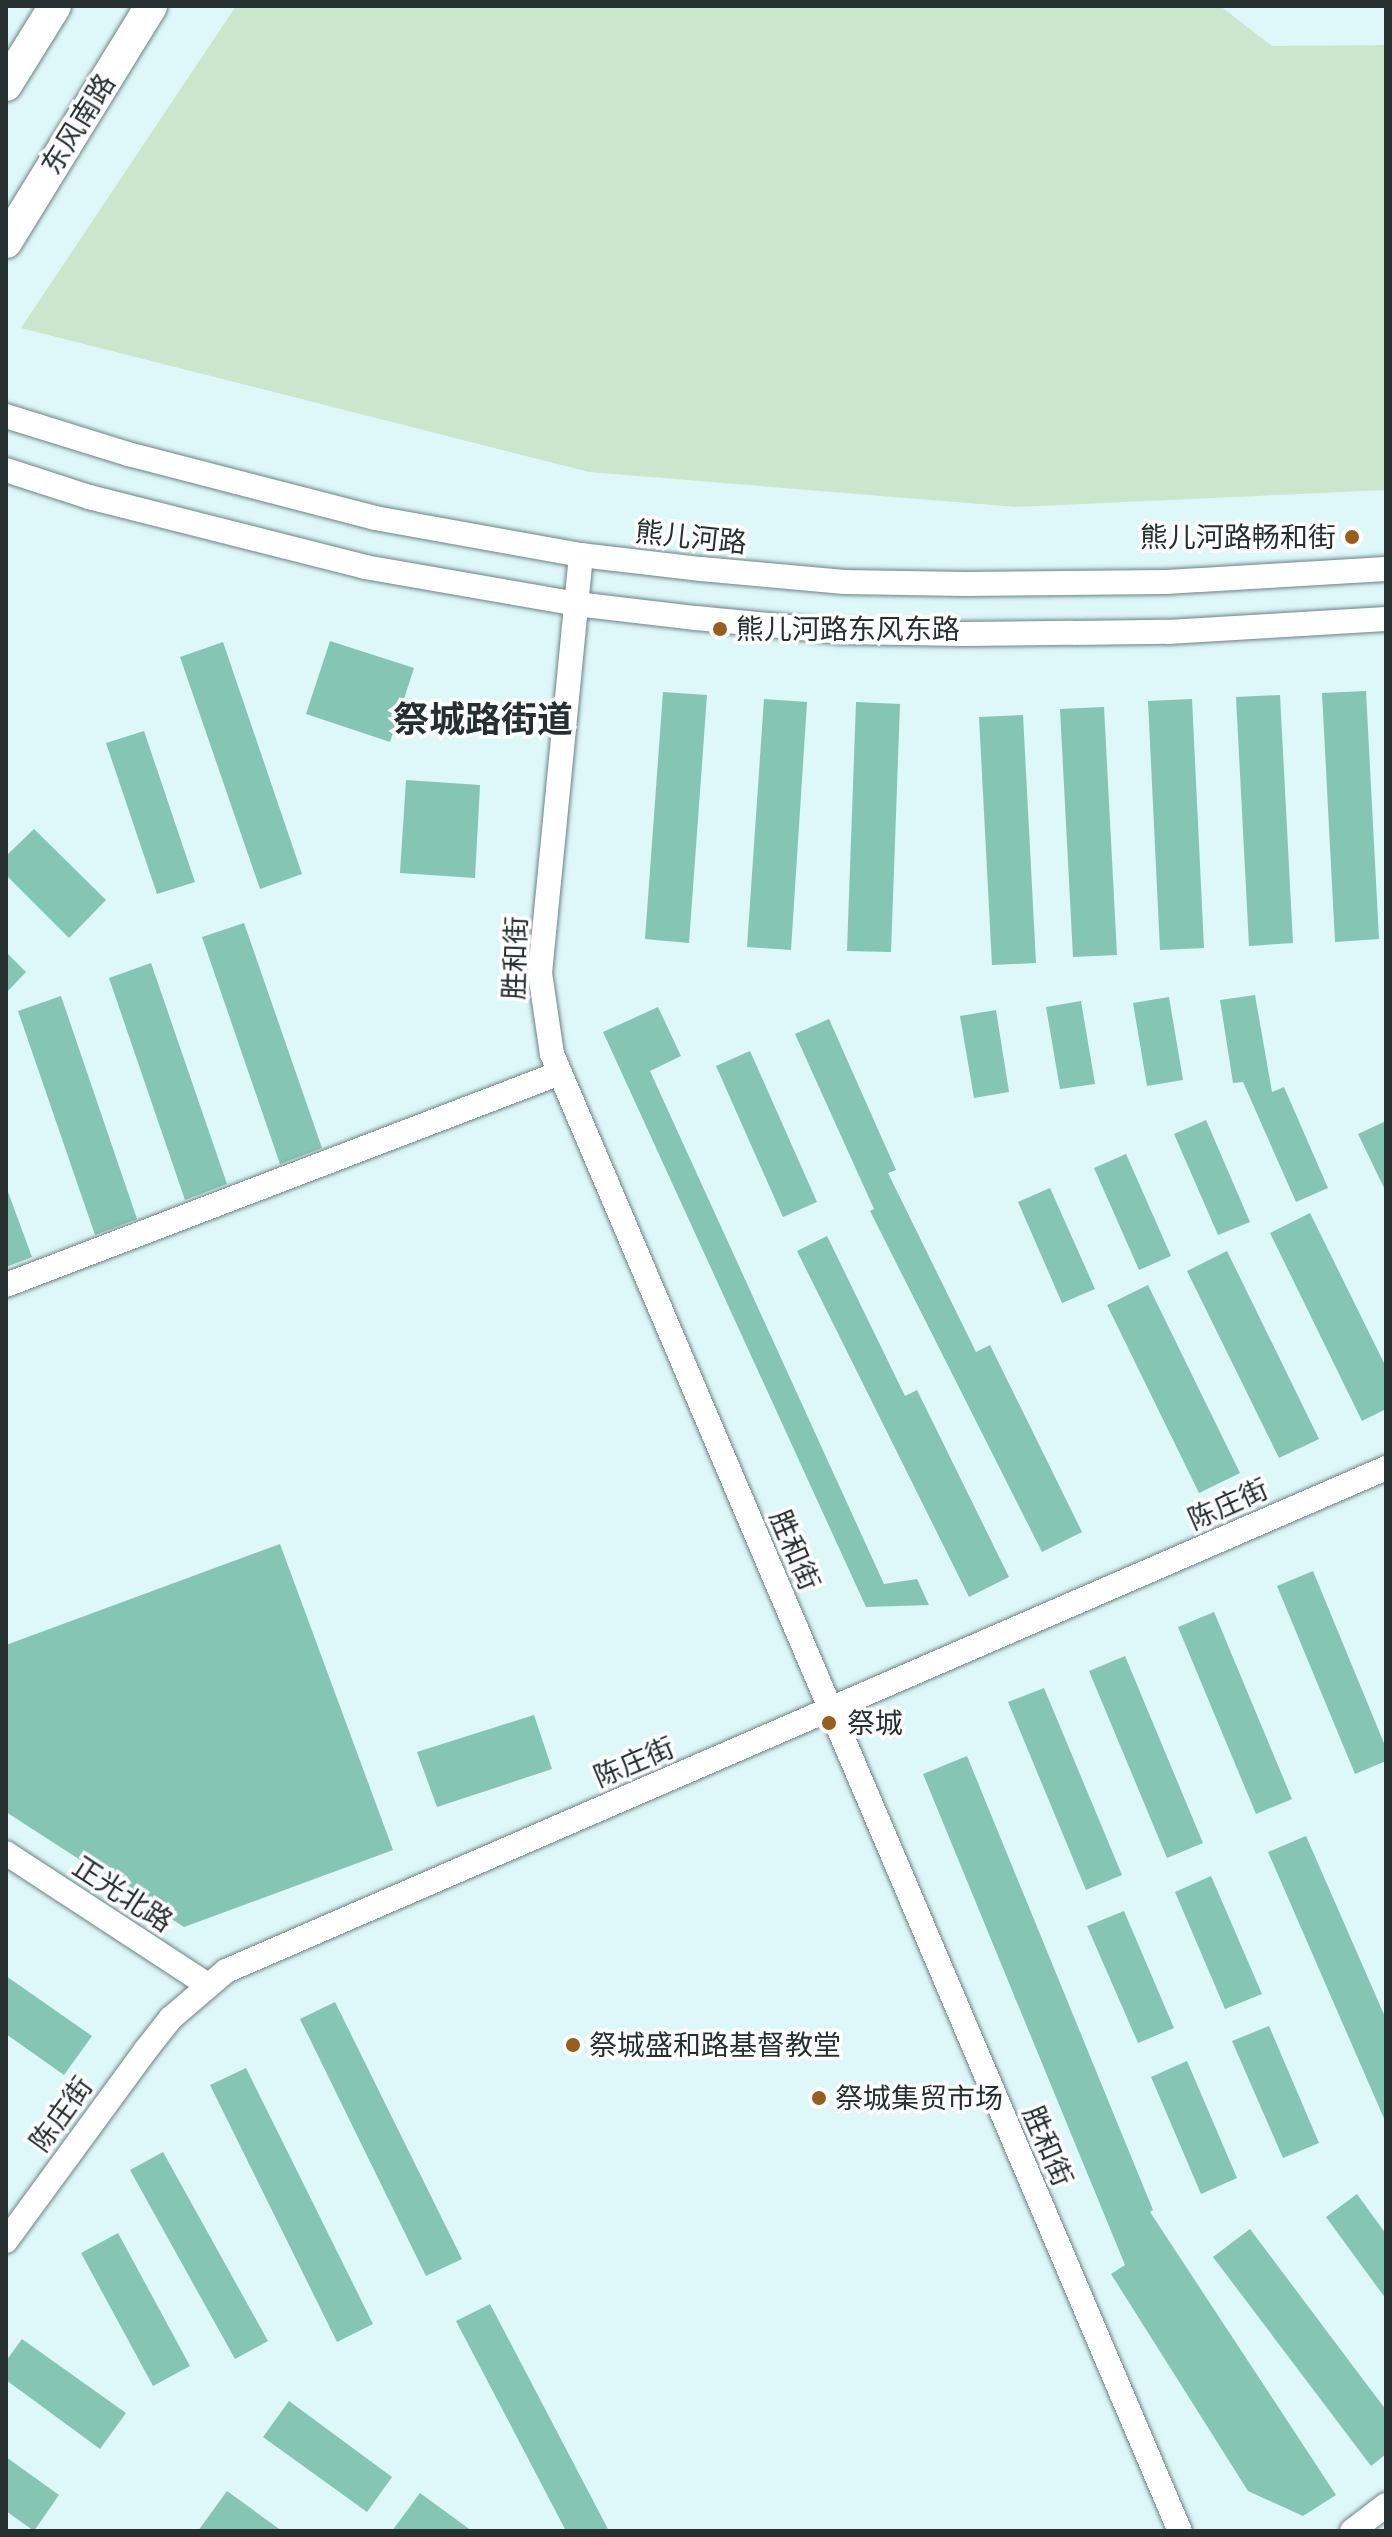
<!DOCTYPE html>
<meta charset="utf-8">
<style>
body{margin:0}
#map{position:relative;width:1392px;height:2537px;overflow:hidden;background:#def7f9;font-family:Cabin,"Noto Sans SC",sans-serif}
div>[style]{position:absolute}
.green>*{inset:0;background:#cae6cc}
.building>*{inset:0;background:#85c5b4}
.roads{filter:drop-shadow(0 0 2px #6c8385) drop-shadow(0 0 2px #6c8385)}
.minor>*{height:24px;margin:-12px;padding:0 12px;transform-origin:12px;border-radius:12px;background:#fff}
.major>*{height:32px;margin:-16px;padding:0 16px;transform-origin:16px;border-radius:16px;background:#fff}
.dots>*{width:22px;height:22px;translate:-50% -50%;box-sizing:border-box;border:4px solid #fff;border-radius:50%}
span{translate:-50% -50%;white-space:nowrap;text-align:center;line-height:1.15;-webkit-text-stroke:7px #fff;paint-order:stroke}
.street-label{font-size:28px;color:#263031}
.poi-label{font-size:28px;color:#263031}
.right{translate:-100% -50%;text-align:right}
.left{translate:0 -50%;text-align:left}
.district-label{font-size:36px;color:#263031;font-weight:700}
.frame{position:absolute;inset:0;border:8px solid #263031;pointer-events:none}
</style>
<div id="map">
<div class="green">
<i style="clip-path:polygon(236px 6px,1220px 6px,1272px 46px,1386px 45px,1386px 490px,1017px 507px,589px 472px,21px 328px)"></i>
</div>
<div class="building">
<i style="clip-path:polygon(330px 641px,414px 668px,390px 742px,306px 714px)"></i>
<i style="clip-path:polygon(223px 642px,302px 874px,260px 889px,180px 657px)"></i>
<i style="clip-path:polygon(1366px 691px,1379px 939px,1335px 942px,1322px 693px)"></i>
<i style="clip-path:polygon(663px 692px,707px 695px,689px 943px,645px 939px)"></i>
<i style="clip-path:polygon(1280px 695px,1293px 943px,1249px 946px,1236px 697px)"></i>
<i style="clip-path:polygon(764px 699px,807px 702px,791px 950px,747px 947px)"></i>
<i style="clip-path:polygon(1192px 699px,1204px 948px,1160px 950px,1148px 701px)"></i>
<i style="clip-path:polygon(856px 702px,900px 704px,891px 952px,847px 951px)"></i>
<i style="clip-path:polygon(1104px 707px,1117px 955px,1073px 957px,1060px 709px)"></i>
<i style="clip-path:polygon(1023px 715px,1036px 963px,992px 965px,979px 717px)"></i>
<i style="clip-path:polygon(144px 731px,195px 882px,157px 894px,106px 743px)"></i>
<i style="clip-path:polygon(406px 780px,480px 785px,475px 878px,400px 873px)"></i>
<i style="clip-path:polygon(34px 829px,106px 900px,69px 938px,6px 875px,6px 856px)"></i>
<i style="clip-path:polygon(244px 923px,322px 1148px,280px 1164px,202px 937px)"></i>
<i style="clip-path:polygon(6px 952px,26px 972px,6px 993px)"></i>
<i style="clip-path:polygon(151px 963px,227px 1184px,185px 1200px,109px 978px)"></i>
<i style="clip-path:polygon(1255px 995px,1272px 1092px,1284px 1087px,1328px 1188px,1296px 1202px,1243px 1082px,1233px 1083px,1220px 1000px)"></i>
<i style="clip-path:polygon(61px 996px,137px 1219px,95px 1235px,18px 1011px)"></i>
<i style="clip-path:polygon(1169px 997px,1183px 1080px,1147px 1086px,1133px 1003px)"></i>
<i style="clip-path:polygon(1081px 1001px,1095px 1084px,1060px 1089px,1046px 1007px)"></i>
<i style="clip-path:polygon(658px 1007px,681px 1056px,650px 1071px,884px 1584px,917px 1579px,929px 1605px,866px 1607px,603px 1032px)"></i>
<i style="clip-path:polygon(996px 1010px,1009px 1092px,974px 1098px,960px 1016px)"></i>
<i style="clip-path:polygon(829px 1019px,896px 1170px,888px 1173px,976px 1352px,990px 1345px,1082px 1532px,1042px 1552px,870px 1211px,874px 1209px,795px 1034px)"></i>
<i style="clip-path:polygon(750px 1051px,817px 1202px,783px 1217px,716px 1066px)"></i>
<i style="clip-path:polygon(1206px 1120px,1250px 1222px,1218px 1235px,1174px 1134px)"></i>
<i style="clip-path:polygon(1386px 1121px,1386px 1192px,1358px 1134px)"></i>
<i style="clip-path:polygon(1126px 1154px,1171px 1256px,1139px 1270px,1094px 1168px)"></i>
<i style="clip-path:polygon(1050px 1188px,1095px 1289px,1062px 1303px,1018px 1202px)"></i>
<i style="clip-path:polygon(8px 1192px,32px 1257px,6px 1267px,6px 1193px)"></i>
<i style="clip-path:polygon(1310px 1213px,1386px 1367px,1386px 1409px,1362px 1421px,1270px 1233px)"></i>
<i style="clip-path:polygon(827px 1236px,905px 1396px,917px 1390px,1009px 1577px,969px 1597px,797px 1251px)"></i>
<i style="clip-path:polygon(1227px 1251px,1319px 1439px,1279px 1458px,1187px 1271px)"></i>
<i style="clip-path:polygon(1148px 1285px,1240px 1473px,1199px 1493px,1107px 1305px)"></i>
<i style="clip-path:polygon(280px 1544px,393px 1850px,184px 1927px,6px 1812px,6px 1645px)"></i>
<i style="clip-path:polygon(1313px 1571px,1386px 1748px,1386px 1761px,1355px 1774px,1277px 1586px)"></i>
<i style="clip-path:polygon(1214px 1612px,1292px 1799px,1256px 1814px,1178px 1627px)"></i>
<i style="clip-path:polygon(1125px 1656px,1203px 1843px,1167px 1858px,1089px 1671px)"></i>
<i style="clip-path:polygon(1044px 1688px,1122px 1875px,1086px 1890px,1008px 1702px)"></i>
<i style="clip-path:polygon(534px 1715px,552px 1769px,437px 1807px,417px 1752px)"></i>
<i style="clip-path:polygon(967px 1756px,1153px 2210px,1150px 2212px,1336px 2495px,1303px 2516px,1248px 2491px,1111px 2274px,1125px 2265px,923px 1774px)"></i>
<i style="clip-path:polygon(1306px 1836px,1386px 2019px,1386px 2123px,1268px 1852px)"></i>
<i style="clip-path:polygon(1211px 1876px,1262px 1994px,1225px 2009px,1175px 1892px)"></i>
<i style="clip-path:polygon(1124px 1911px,1174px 2028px,1138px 2043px,1087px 1926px)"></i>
<i style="clip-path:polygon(6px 1976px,92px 2036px,64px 2075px,6px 2034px)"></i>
<i style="clip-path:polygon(335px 2002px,462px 2259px,426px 2276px,300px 2019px)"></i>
<i style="clip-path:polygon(1269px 2026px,1319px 2143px,1283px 2158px,1232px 2041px)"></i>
<i style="clip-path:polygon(1187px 2061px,1237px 2178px,1201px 2194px,1151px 2077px)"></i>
<i style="clip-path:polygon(246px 2068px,373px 2324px,337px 2342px,210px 2085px)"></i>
<i style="clip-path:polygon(163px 2152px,268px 2341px,235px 2359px,130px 2170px)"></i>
<i style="clip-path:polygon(1357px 2194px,1386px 2234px,1386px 2299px,1326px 2217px)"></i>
<i style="clip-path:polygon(1250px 2229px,1386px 2410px,1386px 2454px,1371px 2466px,1213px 2257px)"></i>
<i style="clip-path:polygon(118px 2233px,190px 2366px,153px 2386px,81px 2253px)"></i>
<i style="clip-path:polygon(490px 2304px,609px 2531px,566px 2531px,456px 2321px)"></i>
<i style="clip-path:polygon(22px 2339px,126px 2413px,100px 2449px,6px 2380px,6px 2361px)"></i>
<i style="clip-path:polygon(289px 2401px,392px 2477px,367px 2512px,263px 2437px)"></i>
<i style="clip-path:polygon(6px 2457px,59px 2495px,34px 2531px,6px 2511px)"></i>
<i style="clip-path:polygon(227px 2491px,282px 2531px,198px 2531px)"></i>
<i style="clip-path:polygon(420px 2493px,472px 2531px,392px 2531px)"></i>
</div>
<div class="roads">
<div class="minor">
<i style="left:6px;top:416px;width:128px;rotate:17.3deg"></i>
<i style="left:128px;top:454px;width:255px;rotate:14.5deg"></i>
<i style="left:375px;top:518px;width:209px;rotate:10.2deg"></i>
<i style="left:581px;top:555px;width:121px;rotate:6.7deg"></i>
<i style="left:701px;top:569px;width:144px;rotate:5.2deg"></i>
<i style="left:844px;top:582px;width:121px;rotate:0.9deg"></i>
<i style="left:965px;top:584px;width:201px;rotate:-0.6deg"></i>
<i style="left:1166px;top:582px;width:220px;rotate:-3.4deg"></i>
<i style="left:6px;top:470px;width:87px;rotate:18deg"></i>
<i style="left:89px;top:497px;width:285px;rotate:14.2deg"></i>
<i style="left:365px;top:567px;width:214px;rotate:9.9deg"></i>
<i style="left:576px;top:604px;width:121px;rotate:6.7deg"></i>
<i style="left:696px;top:618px;width:147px;rotate:5.5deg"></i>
<i style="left:842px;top:632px;width:123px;rotate:0.9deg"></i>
<i style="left:965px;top:634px;width:203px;rotate:-0.6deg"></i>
<i style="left:1168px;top:632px;width:218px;rotate:-3.4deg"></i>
<i style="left:581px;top:555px;width:420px;rotate:95.6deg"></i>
<i style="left:540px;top:973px;width:82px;rotate:81.6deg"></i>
<i style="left:552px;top:1054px;width:1605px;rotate:66.97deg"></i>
<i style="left:6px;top:1285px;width:593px;rotate:-20.94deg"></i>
<i style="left:6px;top:1853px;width:241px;rotate:33.2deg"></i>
<i style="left:6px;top:2241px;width:235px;rotate:-53.8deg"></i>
<i style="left:145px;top:2051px;width:42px;rotate:-51.8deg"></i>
<i style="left:171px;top:2018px;width:72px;rotate:-40.5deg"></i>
<i style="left:226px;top:1971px;width:1264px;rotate:-23.44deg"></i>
<i style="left:1352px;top:2531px;width:43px;rotate:-37.4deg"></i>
</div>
<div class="major">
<i style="left:6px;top:85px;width:93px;rotate:-58.2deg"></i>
<i style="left:6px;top:242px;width:277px;rotate:-58.4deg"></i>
</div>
</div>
<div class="dots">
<i style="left:1352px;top:537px;background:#985e1c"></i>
<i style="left:720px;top:629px;background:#985e1c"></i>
<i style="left:829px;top:1723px;background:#985e1c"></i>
<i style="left:573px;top:2045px;background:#985e1c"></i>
<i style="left:819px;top:2098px;background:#985e1c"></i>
</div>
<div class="street-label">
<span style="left:78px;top:124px;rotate:-58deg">东风南路</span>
<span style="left:691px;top:537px;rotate:6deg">熊儿河路</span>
<span style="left:515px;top:958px;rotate:-88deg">胜和街</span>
<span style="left:1228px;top:1504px;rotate:-24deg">陈庄街</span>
<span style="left:795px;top:1550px;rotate:67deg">胜和街</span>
<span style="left:634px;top:1762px;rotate:-23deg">陈庄街</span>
<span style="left:123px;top:1894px;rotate:33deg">正光北路</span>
<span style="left:61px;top:2114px;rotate:-54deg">陈庄街</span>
<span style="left:1048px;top:2146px;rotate:67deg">胜和街</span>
</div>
<div class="poi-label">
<span class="right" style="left:1336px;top:537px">熊儿河路畅和街</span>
<span class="left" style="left:736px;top:629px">熊儿河路东风东路</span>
<span class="left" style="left:847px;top:1723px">祭城</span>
<span class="left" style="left:589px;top:2045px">祭城盛和路基督教堂</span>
<span class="left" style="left:835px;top:2098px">祭城集贸市场</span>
</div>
<div class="district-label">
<span style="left:483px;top:720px">祭城路街道</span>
</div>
<div class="frame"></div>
</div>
